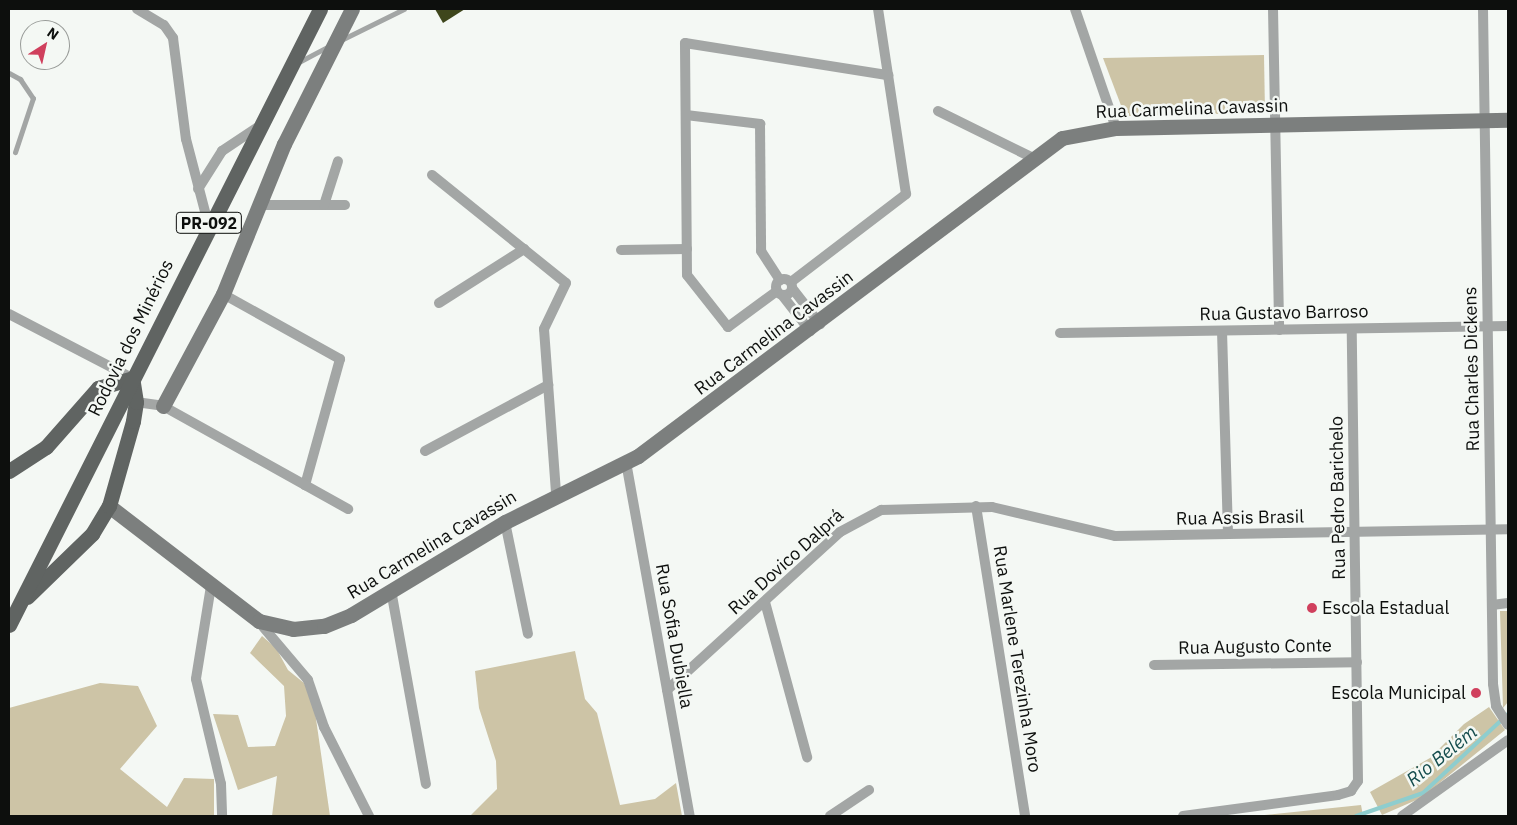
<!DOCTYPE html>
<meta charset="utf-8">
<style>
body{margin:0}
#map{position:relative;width:1517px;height:825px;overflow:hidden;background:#f4f8f4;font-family:"IBM Plex Sans",sans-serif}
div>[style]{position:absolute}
.green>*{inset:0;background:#cdc4a6}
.stream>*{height:4px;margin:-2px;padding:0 2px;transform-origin:2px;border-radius:2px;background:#8ecdce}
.building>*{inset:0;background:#3e461c}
.lane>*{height:5px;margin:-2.5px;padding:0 2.5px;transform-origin:2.5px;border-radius:2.5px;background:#a3a6a5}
.street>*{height:10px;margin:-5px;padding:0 5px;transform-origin:5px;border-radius:5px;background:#a3a6a5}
.street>.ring{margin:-5px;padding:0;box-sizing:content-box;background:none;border:10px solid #a3a6a5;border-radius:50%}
.secondary>*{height:15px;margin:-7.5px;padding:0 7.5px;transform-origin:7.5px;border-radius:7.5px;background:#7c7f7e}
.primary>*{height:15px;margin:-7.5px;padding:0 7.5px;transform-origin:7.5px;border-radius:7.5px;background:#606462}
.dots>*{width:14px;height:14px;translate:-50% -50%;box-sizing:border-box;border:2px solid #f4f8f4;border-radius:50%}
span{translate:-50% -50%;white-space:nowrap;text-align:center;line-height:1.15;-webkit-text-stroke:5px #f4f8f4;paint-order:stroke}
.shield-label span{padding:1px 4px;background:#f4f8f4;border:1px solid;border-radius:4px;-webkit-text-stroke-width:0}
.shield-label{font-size:16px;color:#0d0f0d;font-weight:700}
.street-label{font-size:18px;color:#0d0f0d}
.poi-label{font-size:18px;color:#0d0f0d}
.left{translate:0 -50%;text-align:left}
.right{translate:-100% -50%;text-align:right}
.water-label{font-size:19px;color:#144c4d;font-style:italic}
.frame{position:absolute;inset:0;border:10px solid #0d0f0d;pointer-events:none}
.north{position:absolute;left:20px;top:20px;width:50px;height:50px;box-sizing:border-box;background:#f4f8f4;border:1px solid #989b98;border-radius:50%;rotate:35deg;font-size:14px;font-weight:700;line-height:20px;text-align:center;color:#0d0f0d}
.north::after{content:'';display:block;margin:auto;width:18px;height:22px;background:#d0405d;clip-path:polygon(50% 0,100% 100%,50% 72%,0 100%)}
</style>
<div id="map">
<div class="green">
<i style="clip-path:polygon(1264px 55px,1265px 113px,1125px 116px,1103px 58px)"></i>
<i style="clip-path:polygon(1500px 611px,1508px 611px,1508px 702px,1503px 708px)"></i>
<i style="clip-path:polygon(262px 636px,276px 648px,288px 670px,304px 683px,314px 705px,330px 816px,272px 816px,277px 776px,238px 790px,213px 714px,238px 715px,248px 747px,275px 746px,286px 716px,284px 686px,250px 653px)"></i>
<i style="clip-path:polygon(575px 651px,585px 699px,597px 713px,620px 805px,655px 799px,676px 783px,682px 816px,470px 816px,497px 789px,496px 761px,479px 708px,475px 671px)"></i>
<i style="clip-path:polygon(100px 683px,138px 686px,157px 726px,120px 769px,167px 807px,184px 778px,214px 779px,214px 816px,9px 816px,9px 708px)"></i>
<i style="clip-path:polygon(1489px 707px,1505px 730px,1421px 798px,1382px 815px,1370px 792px,1430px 758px,1464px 724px)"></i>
<i style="clip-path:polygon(1361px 805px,1363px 816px,1255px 816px)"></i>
</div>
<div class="stream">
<i style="left:1356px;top:816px;width:71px;rotate:-18.9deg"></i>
<i style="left:1423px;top:793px;width:116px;rotate:-42.9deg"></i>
</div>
<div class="building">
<i style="clip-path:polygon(435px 9px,465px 9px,443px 23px)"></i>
</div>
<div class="lane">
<i style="left:341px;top:40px;width:70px;rotate:-26.2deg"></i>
<i style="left:297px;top:63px;width:36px;rotate:-28deg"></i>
<i style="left:9px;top:73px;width:13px;rotate:29deg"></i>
<i style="left:20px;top:79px;width:23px;rotate:56deg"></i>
<i style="left:33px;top:98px;width:57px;rotate:108.4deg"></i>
</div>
<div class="street">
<i style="left:137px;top:9px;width:31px;rotate:31deg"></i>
<i style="left:164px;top:25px;width:16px;rotate:55deg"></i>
<i style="left:173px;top:38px;width:102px;rotate:82.7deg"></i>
<i style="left:186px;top:139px;width:87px;rotate:75.3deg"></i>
<i style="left:1075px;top:9px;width:126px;rotate:71deg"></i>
<i style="left:1273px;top:9px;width:321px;rotate:88.9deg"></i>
<i style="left:1483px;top:9px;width:675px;rotate:89.15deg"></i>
<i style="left:1493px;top:684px;width:22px;rotate:82deg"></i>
<i style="left:1496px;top:706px;width:22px;rotate:58deg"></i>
<i style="left:938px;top:111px;width:104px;rotate:26.3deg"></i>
<i style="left:686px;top:115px;width:75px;rotate:6.9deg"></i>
<i style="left:760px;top:124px;width:127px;rotate:89.5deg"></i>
<i style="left:761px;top:251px;width:35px;rotate:57deg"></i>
<i style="left:432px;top:175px;width:172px;rotate:38.9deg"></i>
<i style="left:566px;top:283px;width:51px;rotate:115.6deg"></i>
<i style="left:544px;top:329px;width:165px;rotate:85.8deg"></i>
<i style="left:198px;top:189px;width:45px;rotate:-57.7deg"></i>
<i style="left:222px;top:151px;width:43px;rotate:-33.7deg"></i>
<i style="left:259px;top:205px;width:86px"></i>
<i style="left:324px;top:205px;width:46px;rotate:-72.3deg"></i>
<i style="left:621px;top:250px;width:66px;rotate:-0.9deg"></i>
<i class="ring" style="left:776px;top:279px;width:6px;height:6px"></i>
<i style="left:791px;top:282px;width:145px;rotate:-37.4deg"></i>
<i style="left:906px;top:194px;width:187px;rotate:-98.6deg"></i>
<i style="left:792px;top:288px;width:46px;rotate:52.1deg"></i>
<i style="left:777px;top:291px;width:61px;rotate:143.7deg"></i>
<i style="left:728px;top:327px;width:66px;rotate:-128.3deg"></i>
<i style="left:687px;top:275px;width:232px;rotate:-90.5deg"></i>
<i style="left:685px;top:43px;width:206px;rotate:9deg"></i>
<i style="left:223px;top:294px;width:134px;rotate:29.1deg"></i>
<i style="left:340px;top:359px;width:131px;rotate:105.5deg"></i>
<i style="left:782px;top:295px;width:46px;rotate:52.1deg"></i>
<i style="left:439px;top:303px;width:101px;rotate:-32.4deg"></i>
<i style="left:9px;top:314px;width:139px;rotate:27.5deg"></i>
<i style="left:1222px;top:331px;width:203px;rotate:88.3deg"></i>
<i style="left:1060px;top:333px;width:448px;rotate:-0.9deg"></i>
<i style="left:136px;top:402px;width:27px;rotate:8deg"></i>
<i style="left:163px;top:406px;width:212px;rotate:29.1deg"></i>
<i style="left:425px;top:451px;width:140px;rotate:-28.2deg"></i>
<i style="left:626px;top:462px;width:360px;rotate:79.8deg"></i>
<i style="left:976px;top:506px;width:314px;rotate:81deg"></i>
<i style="left:505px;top:522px;width:114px;rotate:78.4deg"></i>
<i style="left:211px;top:586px;width:94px;rotate:99.2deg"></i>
<i style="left:196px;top:679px;width:108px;rotate:76.6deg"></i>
<i style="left:221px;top:784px;width:32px;rotate:88deg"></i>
<i style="left:391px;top:590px;width:197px;rotate:79.8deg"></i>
<i style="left:765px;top:602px;width:161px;rotate:74.8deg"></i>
<i style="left:1492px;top:605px;width:16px;rotate:-7deg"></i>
<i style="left:259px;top:622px;width:76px;rotate:49.8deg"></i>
<i style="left:308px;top:680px;width:50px;rotate:71.2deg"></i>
<i style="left:324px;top:727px;width:100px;rotate:63.2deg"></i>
<i style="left:1154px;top:665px;width:203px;rotate:-0.8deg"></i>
<i style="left:667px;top:690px;width:234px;rotate:-42.4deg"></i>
<i style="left:840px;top:532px;width:47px;rotate:-28.2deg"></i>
<i style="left:881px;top:510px;width:111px;rotate:-1.5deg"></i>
<i style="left:992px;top:507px;width:126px;rotate:13.3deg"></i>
<i style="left:1115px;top:536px;width:393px;rotate:-1deg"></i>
<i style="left:830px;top:816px;width:47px;rotate:-33.7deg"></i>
<i style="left:1183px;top:816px;width:156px;rotate:-7.7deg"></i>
<i style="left:1338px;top:795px;width:14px;rotate:-17deg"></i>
<i style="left:1351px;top:791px;width:12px;rotate:-55deg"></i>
<i style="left:1358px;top:781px;width:452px;rotate:-90.8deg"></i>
<i style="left:1402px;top:816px;width:130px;rotate:-35.6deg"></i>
</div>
<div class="secondary">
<i style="left:163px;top:406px;width:127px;rotate:-61.8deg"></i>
<i style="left:223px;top:294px;width:162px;rotate:-67.9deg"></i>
<i style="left:284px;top:144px;width:151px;rotate:-63.3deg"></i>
<i style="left:109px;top:506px;width:189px;rotate:37.5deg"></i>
<i style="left:259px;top:621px;width:35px;rotate:13deg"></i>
<i style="left:293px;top:629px;width:31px;rotate:-6deg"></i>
<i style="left:324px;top:626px;width:29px;rotate:-22deg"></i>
<i style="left:351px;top:615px;width:180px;rotate:-31.1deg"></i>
<i style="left:505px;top:522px;width:148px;rotate:-26.4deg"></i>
<i style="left:638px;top:456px;width:530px;rotate:-36.87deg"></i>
<i style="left:1062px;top:138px;width:55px;rotate:-10.5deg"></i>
<i style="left:1116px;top:128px;width:392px;rotate:-1.2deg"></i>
</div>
<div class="primary">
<i style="left:9px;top:471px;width:44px;rotate:-33deg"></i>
<i style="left:46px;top:447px;width:79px;rotate:-48.6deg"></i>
<i style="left:98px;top:388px;width:35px;rotate:-16deg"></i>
<i style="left:27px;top:597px;width:91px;rotate:-44.1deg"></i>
<i style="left:92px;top:534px;width:33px;rotate:-59deg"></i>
<i style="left:109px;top:506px;width:88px;rotate:-74.2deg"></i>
<i style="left:133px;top:421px;width:19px;rotate:-81deg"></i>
<i style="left:136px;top:402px;width:24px;rotate:-99deg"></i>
<i style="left:9px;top:625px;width:690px;rotate:-63.21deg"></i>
</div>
<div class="dots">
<i style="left:1312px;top:608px;background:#d0405d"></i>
<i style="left:1476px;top:693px;background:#d0405d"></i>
</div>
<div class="shield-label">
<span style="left:209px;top:223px">PR-092</span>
</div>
<div class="street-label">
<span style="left:1192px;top:109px;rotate:-2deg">Rua Carmelina Cavassin</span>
<span style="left:1284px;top:313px;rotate:-1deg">Rua Gustavo Barroso</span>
<span style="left:774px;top:333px;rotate:-37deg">Rua Carmelina Cavassin</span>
<span style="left:131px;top:338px;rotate:-64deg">Rodovia dos Minérios</span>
<span style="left:1472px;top:369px;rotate:-91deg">Rua Charles Dickens</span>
<span style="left:1338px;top:498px;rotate:-91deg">Rua Pedro Barichelo</span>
<span style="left:1240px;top:518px;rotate:-1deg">Rua Assis Brasil</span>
<span style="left:432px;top:545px;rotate:-31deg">Rua Carmelina Cavassin</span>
<span style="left:786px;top:562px;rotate:-42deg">Rua Dovico Dalprá</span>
<span style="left:674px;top:636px;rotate:80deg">Rua Sofia Dubiella</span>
<span style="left:1255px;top:647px;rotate:-1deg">Rua Augusto Conte</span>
<span style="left:1017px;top:659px;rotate:81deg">Rua Marlene Terezinha Moro</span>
</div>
<div class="poi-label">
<span class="left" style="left:1322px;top:608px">Escola Estadual</span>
<span class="right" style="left:1466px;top:693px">Escola Municipal</span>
</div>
<div class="water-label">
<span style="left:1442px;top:756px;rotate:-39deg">Rio Belém</span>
</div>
<div class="frame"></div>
<div class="north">N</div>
</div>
